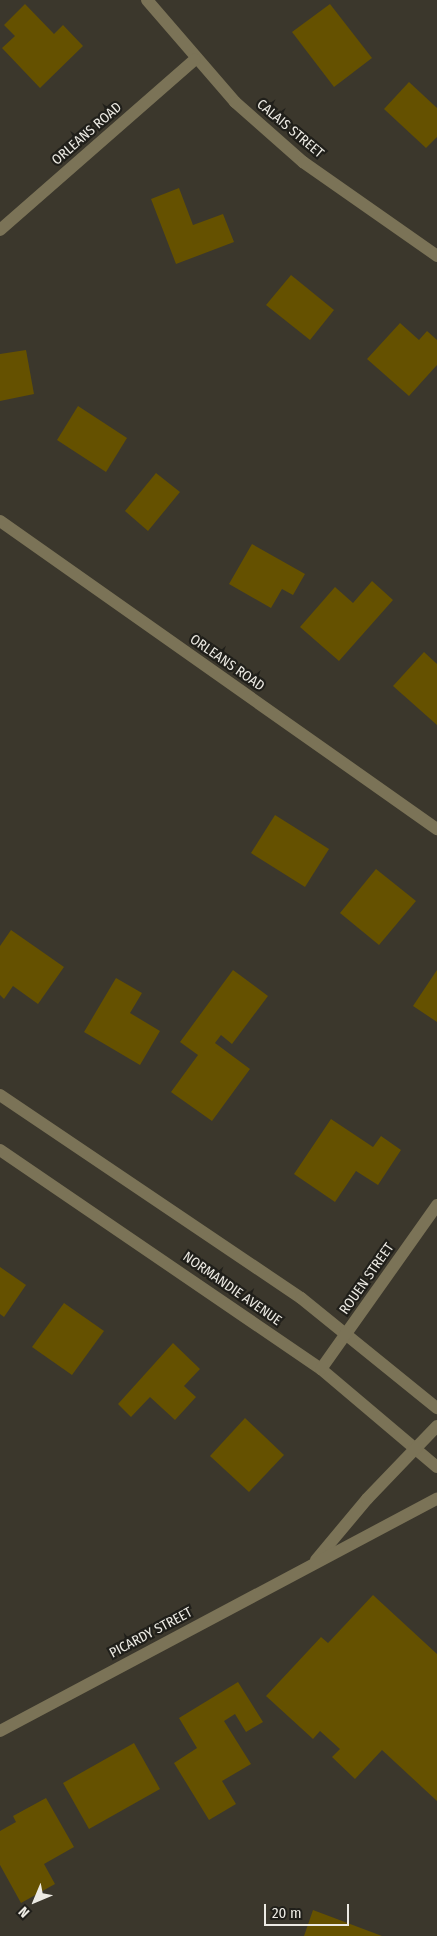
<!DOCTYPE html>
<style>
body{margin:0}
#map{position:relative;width:437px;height:1936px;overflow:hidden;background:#3b372c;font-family:"Fira Sans Condensed",sans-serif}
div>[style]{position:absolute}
.building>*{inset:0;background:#655100}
.minor>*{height:12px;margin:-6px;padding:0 6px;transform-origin:6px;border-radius:6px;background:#7b7357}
span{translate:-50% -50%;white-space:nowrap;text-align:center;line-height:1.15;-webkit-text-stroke:4.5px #201f1a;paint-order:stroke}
.street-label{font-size:14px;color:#eceae3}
.north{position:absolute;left:10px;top:1876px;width:50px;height:50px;-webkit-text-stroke:4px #201f1a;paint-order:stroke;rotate:225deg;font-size:14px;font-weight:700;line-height:20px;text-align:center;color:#eceae3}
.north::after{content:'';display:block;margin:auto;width:18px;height:22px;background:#eceae3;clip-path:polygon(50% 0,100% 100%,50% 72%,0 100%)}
.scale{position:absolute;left:264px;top:1904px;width:85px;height:22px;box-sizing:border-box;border:2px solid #eceae3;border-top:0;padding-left:6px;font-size:15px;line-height:18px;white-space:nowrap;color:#eceae3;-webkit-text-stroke:4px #201f1a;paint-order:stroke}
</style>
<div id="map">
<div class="building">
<i style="clip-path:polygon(25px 4px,54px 34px,63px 25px,83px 46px,40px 88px,2px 48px,15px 36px,4px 25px)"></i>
<i style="clip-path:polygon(330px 4px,372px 58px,334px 87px,292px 32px)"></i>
<i style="clip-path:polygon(409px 82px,437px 108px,437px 137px,426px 148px,384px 109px)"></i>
<i style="clip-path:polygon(179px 188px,193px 225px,223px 214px,234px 242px,176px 264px,151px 199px)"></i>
<i style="clip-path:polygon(291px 275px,334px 310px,310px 340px,266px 305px)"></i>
<i style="clip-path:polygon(400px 323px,419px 340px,427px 331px,437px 340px,437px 365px,409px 396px,367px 359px)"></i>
<i style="clip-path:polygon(26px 350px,34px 394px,0 401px,0 354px)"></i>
<i style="clip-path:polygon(78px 406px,127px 438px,106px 472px,57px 440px)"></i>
<i style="clip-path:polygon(156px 473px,180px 492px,148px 531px,125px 511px)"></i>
<i style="clip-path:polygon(252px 544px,305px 574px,293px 595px,282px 589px,271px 608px,229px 584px)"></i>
<i style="clip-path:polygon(372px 581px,393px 600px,339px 661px,300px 627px,335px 587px,353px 603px)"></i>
<i style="clip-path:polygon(424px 652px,437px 664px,437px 725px,393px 686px)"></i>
<i style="clip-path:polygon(275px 815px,329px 849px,305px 887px,251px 853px)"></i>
<i style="clip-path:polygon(376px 869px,416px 901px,379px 945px,340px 913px)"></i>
<i style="clip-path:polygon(11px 930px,64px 967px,38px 1004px,13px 986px,4px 999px,0 995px,0 946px)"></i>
<i style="clip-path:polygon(233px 970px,268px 996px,232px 1044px,221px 1035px,215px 1043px,250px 1069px,212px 1121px,171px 1092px,198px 1055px,180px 1042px)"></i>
<i style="clip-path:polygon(437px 970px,437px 1022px,413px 1006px)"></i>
<i style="clip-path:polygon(116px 978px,142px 993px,130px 1013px,160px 1031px,140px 1065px,84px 1032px)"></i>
<i style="clip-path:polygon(331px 1119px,373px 1147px,381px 1136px,401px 1150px,378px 1185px,356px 1171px,335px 1202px,294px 1174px)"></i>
<i style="clip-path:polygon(0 1267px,26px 1285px,4px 1317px,0 1314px)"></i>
<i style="clip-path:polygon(64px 1303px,104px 1331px,72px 1375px,32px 1347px)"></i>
<i style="clip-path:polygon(173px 1343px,200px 1369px,184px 1386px,196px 1397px,175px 1420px,150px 1397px,131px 1417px,118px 1404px)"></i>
<i style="clip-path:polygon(245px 1418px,284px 1455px,249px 1492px,210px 1456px)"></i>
<i style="clip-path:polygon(373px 1595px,437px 1654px,437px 1801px,382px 1750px,355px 1779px,332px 1757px,340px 1749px,320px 1731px,313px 1739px,266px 1696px,321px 1637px,328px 1643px)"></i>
<i style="clip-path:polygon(238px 1682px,263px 1722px,246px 1732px,235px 1714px,224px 1721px,251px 1764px,222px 1781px,236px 1804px,209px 1820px,174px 1763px,197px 1748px,179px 1718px)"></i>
<i style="clip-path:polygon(134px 1743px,160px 1789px,89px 1829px,63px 1783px)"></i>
<i style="clip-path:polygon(46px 1798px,74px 1847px,44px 1864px,55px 1884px,21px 1903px,0 1865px,0 1831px,16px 1822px,13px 1816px)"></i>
<i style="clip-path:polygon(313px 1910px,382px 1936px,304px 1936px)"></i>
</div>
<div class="minor">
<i style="left:147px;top:0;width:135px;rotate:49.2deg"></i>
<i style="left:235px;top:102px;width:91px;rotate:41.4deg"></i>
<i style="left:303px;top:162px;width:164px;rotate:35deg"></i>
<i style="left:0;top:230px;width:259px;rotate:-41.2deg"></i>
<i style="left:0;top:521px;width:535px;rotate:35.18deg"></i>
<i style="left:0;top:1095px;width:363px;rotate:34deg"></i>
<i style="left:301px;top:1298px;width:175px;rotate:39deg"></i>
<i style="left:0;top:1150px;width:389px;rotate:34.3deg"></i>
<i style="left:321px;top:1369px;width:152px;rotate:40.2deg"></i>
<i style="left:321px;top:1369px;width:201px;rotate:-54.7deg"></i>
<i style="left:316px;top:1560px;width:80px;rotate:-50.1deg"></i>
<i style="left:367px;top:1499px;width:101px;rotate:-46.2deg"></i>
<i style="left:0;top:1731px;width:495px;rotate:-28deg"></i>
</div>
<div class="street-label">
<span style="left:290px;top:129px;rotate:40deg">CALAIS STREET</span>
<span style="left:87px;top:134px;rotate:-41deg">ORLEANS ROAD</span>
<span style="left:227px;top:663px;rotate:35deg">ORLEANS ROAD</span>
<span style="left:367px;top:1279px;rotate:-55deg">ROUEN STREET</span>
<span style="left:232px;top:1289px;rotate:35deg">NORMANDIE AVENUE</span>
<span style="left:151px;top:1633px;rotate:-28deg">PICARDY STREET</span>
</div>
<div class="north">N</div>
<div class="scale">20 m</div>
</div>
